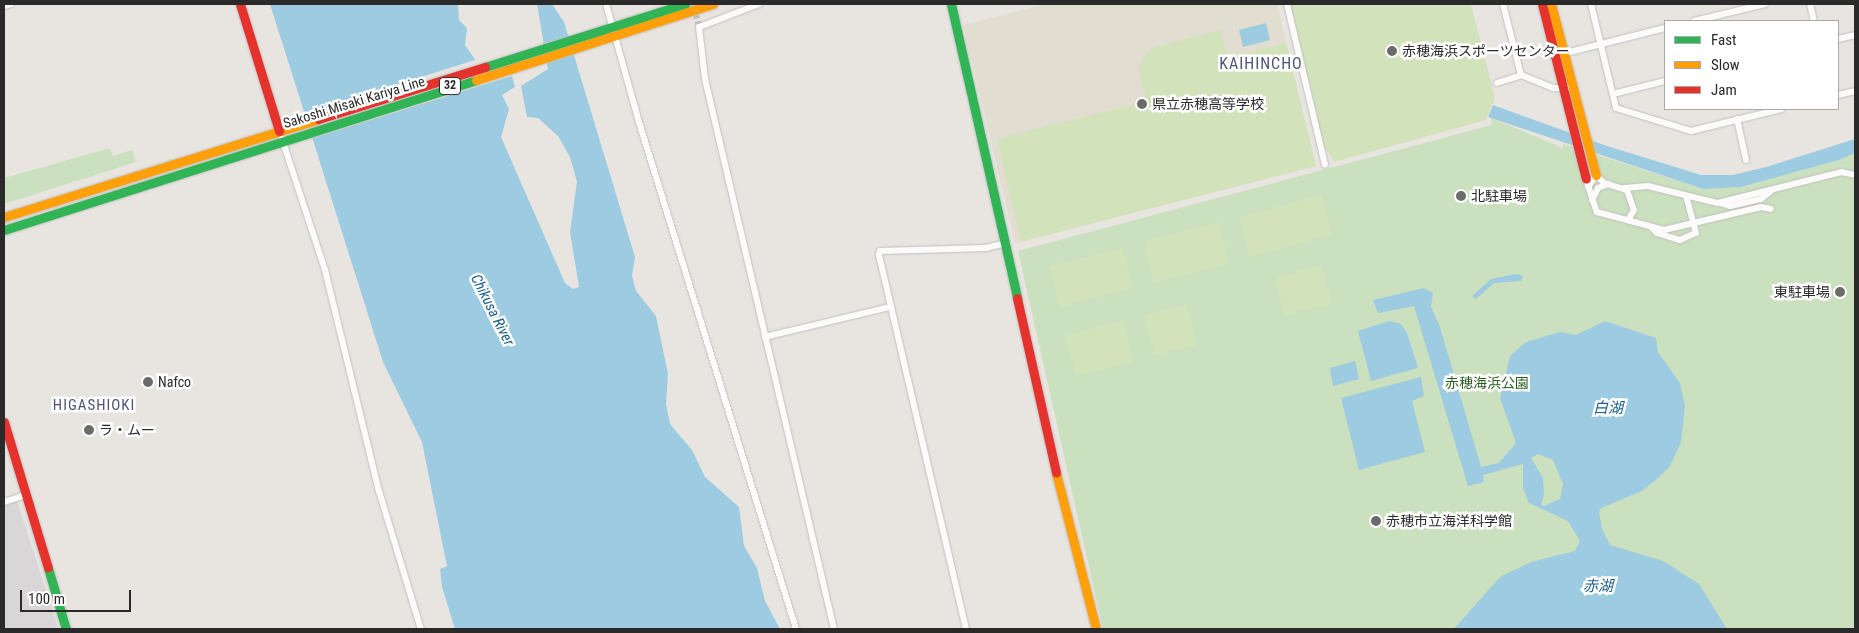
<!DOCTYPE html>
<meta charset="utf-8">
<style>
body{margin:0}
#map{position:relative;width:1859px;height:633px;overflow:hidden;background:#e8e5e1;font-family:"Roboto Condensed","Noto Sans JP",sans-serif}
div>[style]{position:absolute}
.industrial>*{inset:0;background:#d9d6d8}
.education>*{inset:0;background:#e1ddd0}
.green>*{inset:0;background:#cae0be}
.pitch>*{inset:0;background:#d2e3bc}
.water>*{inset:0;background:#9dcbe1}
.pier>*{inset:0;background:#e8e5e1}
.street-tunnel>*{height:6px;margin-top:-3px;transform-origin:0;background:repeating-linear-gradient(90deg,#c2c0bc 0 6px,transparent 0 9px)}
.roads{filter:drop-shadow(0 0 1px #c2c1c0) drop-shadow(0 0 1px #c2c1c0)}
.street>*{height:6px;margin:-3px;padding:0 3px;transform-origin:3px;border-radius:3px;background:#fcfbfa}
.fast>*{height:9px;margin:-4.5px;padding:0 4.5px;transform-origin:4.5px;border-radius:4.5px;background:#30b455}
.slow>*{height:9px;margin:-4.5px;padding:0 4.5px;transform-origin:4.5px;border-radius:4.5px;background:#ff9f0a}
.jam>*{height:9px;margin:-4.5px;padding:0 4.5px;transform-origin:4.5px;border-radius:4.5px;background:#e5322d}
.dots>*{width:14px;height:14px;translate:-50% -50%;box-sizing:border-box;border:2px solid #fff;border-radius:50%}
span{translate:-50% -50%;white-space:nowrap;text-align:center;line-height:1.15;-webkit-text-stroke:5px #fff;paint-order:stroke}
.shield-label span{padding:1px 4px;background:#fff;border:1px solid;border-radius:4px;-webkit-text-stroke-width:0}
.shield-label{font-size:12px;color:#2a2a2a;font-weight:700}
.poi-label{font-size:14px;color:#2a2a2a}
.left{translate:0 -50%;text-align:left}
.right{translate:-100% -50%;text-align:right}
.street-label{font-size:14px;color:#2a2a2a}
.park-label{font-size:14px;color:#2b5f22}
.water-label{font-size:15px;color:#1d5f8c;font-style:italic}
.neighbourhood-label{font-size:15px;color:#505476;letter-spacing:1px}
.quarter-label{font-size:16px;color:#505476;letter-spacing:1px}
.frame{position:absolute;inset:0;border:5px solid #2a2a2a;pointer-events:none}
.legend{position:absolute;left:1664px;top:20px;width:175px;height:90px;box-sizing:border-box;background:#fff;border:1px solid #aaa;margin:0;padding:6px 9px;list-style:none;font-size:15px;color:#2a2a2a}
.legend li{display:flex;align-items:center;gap:10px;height:25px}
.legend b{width:25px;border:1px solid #aaa}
.scale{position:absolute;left:20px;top:590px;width:111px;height:22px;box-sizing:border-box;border:2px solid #2a2a2a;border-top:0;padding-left:6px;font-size:15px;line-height:18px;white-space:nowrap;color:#2a2a2a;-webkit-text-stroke:4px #fff;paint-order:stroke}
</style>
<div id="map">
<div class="industrial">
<i style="clip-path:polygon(17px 501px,54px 615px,58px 629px,4px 629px,4px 506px)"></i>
</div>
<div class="education">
<i style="clip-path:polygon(1045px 4px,1277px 4px,1316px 166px,1015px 243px,963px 25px)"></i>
</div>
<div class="green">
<i style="clip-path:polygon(1491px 118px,1563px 148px,1563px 144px,1703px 189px,1741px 187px,1839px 160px,1855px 153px,1855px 629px,1103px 629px,1018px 251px,1492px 125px)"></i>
<i style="clip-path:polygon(110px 148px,113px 156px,132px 150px,136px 162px,4px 204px,4px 178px)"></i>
</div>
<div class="pitch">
<i style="clip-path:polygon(1290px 4px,1471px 4px,1495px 98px,1486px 120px,1334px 162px,1323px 145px)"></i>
<i style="clip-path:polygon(1220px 30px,1228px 58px,1286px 43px,1316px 166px,1021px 242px,997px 139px,1146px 101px,1138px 68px,1149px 49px)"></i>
<i style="clip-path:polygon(1322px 195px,1332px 234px,1250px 257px,1239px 217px)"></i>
<i style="clip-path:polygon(1219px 222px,1229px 263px,1154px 283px,1144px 241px)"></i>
<i style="clip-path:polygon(1122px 248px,1133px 288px,1060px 307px,1049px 266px)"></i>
<i style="clip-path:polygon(1322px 265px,1332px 303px,1285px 315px,1274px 278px)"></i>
<i style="clip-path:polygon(1186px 304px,1197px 345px,1155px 355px,1144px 316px)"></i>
<i style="clip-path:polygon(1123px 320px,1133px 362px,1076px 375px,1065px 336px)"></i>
</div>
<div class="water">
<i style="clip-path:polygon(270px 4px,458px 4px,459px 20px,467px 28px,465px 45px,476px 61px,510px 69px,515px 87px,502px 95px,509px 109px,501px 137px,565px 283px,573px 289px,579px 287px,570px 232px,577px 182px,570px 157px,558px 136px,538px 118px,527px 117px,521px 86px,548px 69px,537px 4px,552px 4px,564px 22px,635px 257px,632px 276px,636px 291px,656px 316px,668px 374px,666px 404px,670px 424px,692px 450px,705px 477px,739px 507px,744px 546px,757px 568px,765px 601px,780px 629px,455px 629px,442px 587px,440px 569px,447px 566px,422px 442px,383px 362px)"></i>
<i style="clip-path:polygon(1266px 23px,1270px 40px,1243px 47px,1239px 30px)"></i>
<i style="clip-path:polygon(1493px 105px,1604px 145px,1701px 175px,1733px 175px,1766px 167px,1855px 139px,1855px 153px,1839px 160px,1741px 187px,1703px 189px,1488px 117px)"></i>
<i style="clip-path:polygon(1516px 274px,1523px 276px,1521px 281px,1494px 283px,1476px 299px,1472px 296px,1491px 279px)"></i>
<i style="clip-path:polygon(evenodd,1424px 288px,1433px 293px,1431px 307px,1440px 327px,1481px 467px,1499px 463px,1516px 443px,1500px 398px,1510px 356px,1526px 342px,1560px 332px,1576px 335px,1605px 321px,1656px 338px,1658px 352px,1680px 383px,1685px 406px,1681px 442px,1670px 466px,1659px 477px,1642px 491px,1601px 508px,1599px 512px,1602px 529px,1610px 545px,1663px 561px,1699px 584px,1727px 629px,1454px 629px,1500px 577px,1531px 562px,1575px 551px,1580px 541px,1568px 521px,1529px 503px,1523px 488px,1523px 464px,1483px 475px,1484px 482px,1468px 486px,1414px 306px,1378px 313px,1373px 300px,1424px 288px,1538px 454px,1553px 460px,1563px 484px,1560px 499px,1544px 506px,1541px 505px,1544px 495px,1543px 478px,1531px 458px,1538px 454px)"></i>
<i style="clip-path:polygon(1389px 321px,1401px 324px,1407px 333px,1418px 368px,1371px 381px,1358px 331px)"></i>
<i style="clip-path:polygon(1355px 361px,1359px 379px,1333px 386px,1330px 368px)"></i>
<i style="clip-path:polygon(1421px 377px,1424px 396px,1412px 401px,1425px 452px,1359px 470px,1341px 398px)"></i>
</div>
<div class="pier">
<i style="clip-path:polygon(478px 59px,511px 67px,515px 75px,310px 139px,302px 115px)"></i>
</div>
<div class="street-tunnel">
<i style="left:693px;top:4px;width:24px;rotate:75deg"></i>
</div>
<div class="roads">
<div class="street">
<i style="left:606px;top:4px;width:123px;rotate:74.4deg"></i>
<i style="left:639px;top:122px;width:531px;rotate:72.79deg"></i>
<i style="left:759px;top:4px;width:64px;rotate:159deg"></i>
<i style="left:699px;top:27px;width:52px;rotate:83.4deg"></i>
<i style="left:705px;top:79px;width:565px;rotate:76.8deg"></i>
<i style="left:1287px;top:4px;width:165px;rotate:76.7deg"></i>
<i style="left:1503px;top:4px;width:73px;rotate:75.8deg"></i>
<i style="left:1521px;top:75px;width:35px;rotate:22deg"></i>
<i style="left:1554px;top:88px;width:18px"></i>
<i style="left:1591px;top:4px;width:107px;rotate:76.5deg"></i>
<i style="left:1616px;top:108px;width:78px;rotate:17deg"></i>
<i style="left:1691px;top:131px;width:93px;rotate:-13.7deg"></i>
<i style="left:1810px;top:4px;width:17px;rotate:77deg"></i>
<i style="left:4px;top:6px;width:7px;rotate:-16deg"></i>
<i style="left:1694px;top:21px;width:73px;rotate:-13.5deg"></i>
<i style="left:1838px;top:39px;width:17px;rotate:-13deg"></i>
<i style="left:1562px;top:54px;width:106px;rotate:-14.2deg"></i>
<i style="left:1497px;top:83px;width:25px;rotate:-18deg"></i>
<i style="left:1613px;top:94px;width:54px;rotate:-14deg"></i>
<i style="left:1838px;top:95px;width:17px;rotate:-13deg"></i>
<i style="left:1737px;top:119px;width:42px;rotate:77.6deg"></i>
<i style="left:282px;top:139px;width:138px;rotate:71.8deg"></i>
<i style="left:325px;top:270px;width:228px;rotate:76.3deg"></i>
<i style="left:379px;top:491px;width:144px;rotate:73.1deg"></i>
<i style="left:1586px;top:179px;width:35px;rotate:72deg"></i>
<i style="left:1597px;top:212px;width:69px;rotate:15deg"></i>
<i style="left:1664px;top:230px;width:100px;rotate:-13.3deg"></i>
<i style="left:1761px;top:207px;width:10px;rotate:11deg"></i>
<i style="left:1588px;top:187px;width:14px;rotate:-56deg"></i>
<i style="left:1596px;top:175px;width:11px;rotate:45deg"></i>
<i style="left:1604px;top:183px;width:24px;rotate:17deg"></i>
<i style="left:1627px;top:190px;width:21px;rotate:71deg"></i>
<i style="left:1634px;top:210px;width:12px;rotate:121deg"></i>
<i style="left:1624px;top:188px;width:24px;rotate:-5deg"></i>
<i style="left:1648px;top:186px;width:72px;rotate:13.7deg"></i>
<i style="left:1718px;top:203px;width:127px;rotate:-14.1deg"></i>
<i style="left:1841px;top:172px;width:14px;rotate:12deg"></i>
<i style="left:1592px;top:200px;width:13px;rotate:-63deg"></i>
<i style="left:1598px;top:188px;width:11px;rotate:-22deg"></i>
<i style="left:1720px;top:203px;width:10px;rotate:17deg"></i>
<i style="left:1730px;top:206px;width:32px;rotate:-13deg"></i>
<i style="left:1761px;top:199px;width:13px;rotate:-39deg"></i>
<i style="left:1651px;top:227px;width:8px;rotate:45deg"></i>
<i style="left:1657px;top:233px;width:24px;rotate:17deg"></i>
<i style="left:1680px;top:240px;width:17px;rotate:-24deg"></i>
<i style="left:1696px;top:233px;width:38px;rotate:-105deg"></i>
<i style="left:765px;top:337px;width:129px;rotate:-13.5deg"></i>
<i style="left:4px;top:502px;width:22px;rotate:-18deg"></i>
<i style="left:966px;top:629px;width:384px;rotate:-103.1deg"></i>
<i style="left:879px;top:255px;width:4px;rotate:-76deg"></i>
<i style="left:880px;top:251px;width:106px;rotate:-1.6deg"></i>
<i style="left:986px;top:248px;width:21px;rotate:-14deg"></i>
</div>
<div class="fast">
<i style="left:951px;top:4px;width:301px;rotate:77.3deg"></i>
<i style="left:485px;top:67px;width:210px;rotate:-17.5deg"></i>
<i style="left:4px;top:230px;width:495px;rotate:-17.6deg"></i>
<i style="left:48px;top:568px;width:64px;rotate:73.6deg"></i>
</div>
<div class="slow">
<i style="left:1551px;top:4px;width:177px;rotate:75.3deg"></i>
<i style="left:476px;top:80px;width:249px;rotate:-17.8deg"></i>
<i style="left:4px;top:217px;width:329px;rotate:-17.3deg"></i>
<i style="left:1056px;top:473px;width:161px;rotate:75.6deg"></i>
</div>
<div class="jam">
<i style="left:240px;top:4px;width:133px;rotate:72.9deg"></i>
<i style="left:1542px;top:4px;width:180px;rotate:75.9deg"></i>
<i style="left:318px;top:119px;width:175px;rotate:-17.3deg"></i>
<i style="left:1017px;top:298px;width:179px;rotate:77.4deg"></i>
<i style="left:4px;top:422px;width:152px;rotate:73.2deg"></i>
</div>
</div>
<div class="dots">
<i style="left:1392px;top:51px;background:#6c6b6a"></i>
<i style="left:1142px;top:104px;background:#6c6b6a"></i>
<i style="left:1461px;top:196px;background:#6c6b6a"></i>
<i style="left:1840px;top:292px;background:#6c6b6a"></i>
<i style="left:148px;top:382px;background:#6c6b6a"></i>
<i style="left:89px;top:430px;background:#6c6b6a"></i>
<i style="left:1376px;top:521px;background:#6c6b6a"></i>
</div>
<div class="shield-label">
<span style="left:450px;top:86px">32</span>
</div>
<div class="poi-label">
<span class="left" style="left:1402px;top:51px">赤穂海浜スポーツセンター</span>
<span class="left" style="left:1152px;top:104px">県立赤穂高等学校</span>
<span class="left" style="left:1471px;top:196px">北駐車場</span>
<span class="right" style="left:1830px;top:292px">東駐車場</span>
<span class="left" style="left:158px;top:382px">Nafco</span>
<span class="left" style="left:99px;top:430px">ラ・ムー</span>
<span class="left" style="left:1386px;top:521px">赤穂市立海洋科学館</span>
</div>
<div class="street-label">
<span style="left:354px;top:102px;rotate:-17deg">Sakoshi Misaki Kariya Line</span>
</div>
<div class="park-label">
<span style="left:1487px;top:383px">赤穂海浜公園</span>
</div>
<div class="water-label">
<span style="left:492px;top:310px;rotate:63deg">Chikusa River</span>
<span style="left:1608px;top:409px">白湖</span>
<span style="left:1598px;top:587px">赤湖</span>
</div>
<div class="neighbourhood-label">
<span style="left:94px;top:406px">HIGASHIOKI</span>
</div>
<div class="quarter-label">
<span style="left:1261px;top:64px">KAIHINCHO</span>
</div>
<div class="frame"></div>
<ul class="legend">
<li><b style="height:6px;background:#30b455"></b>Fast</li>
<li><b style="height:6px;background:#ff9f0a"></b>Slow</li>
<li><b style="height:6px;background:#e5322d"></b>Jam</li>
</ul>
<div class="scale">100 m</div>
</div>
